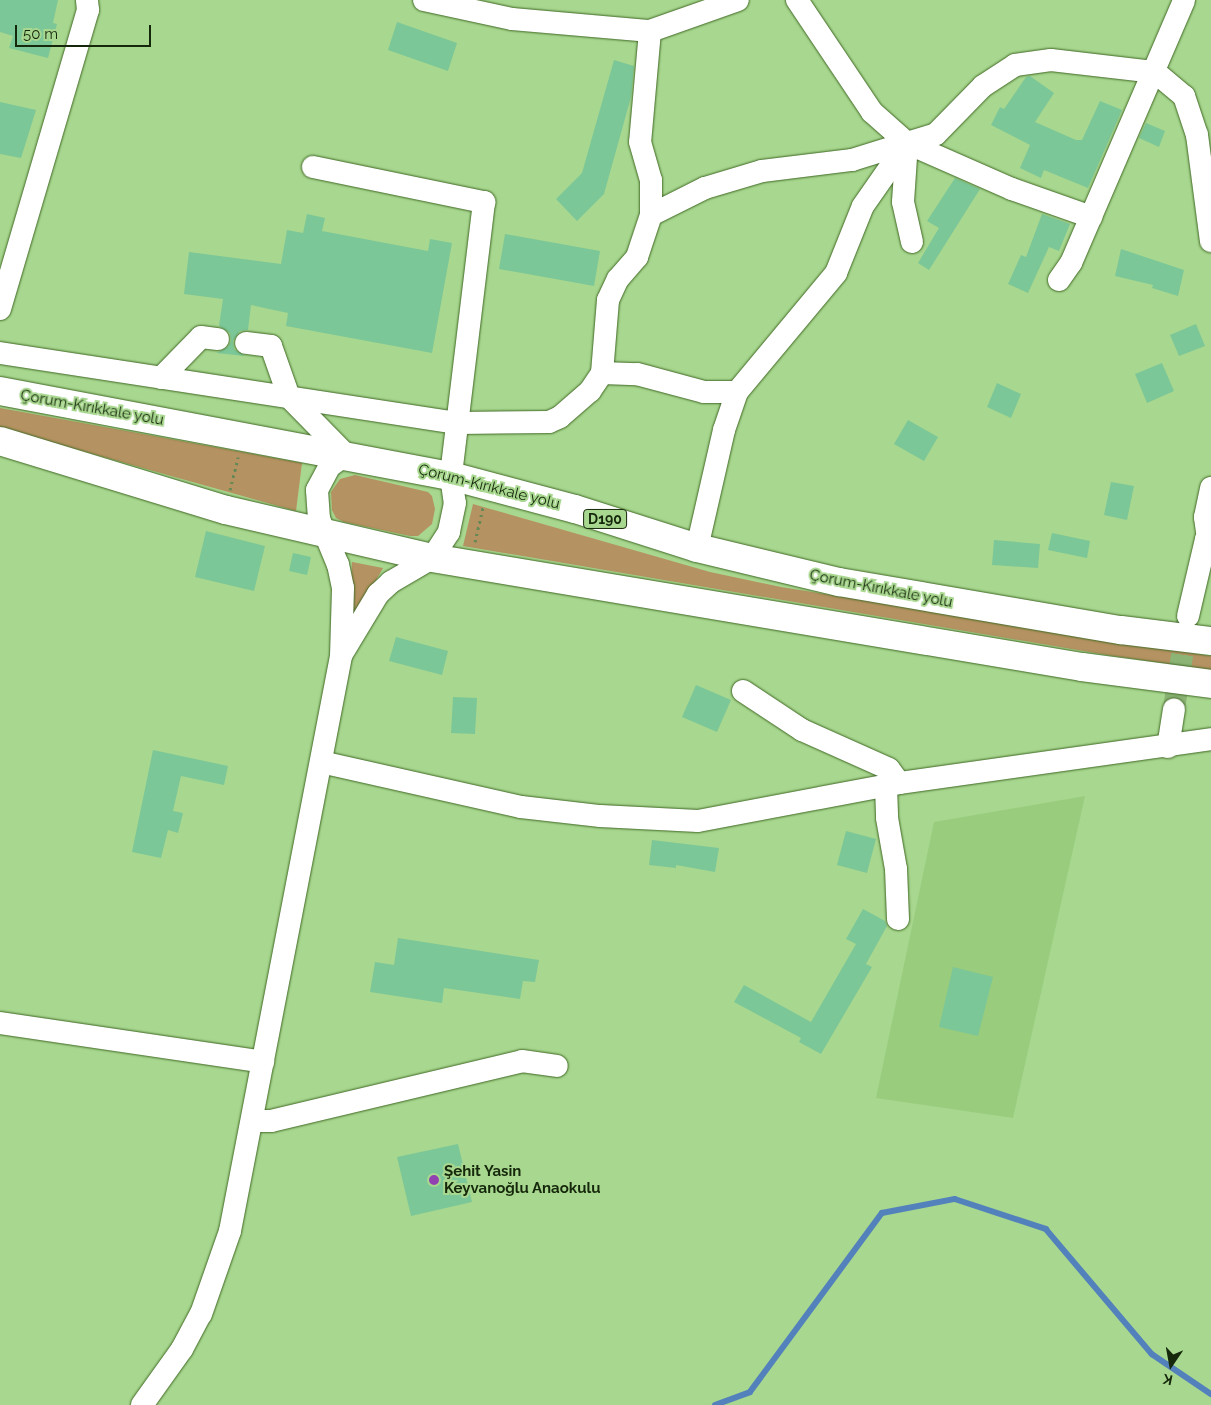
<!DOCTYPE html>
<meta charset="utf-8">
<style>
body{margin:0}
#map{position:relative;width:1211px;height:1405px;overflow:hidden;background:#a8d78f;font-family:Raleway,sans-serif}
div>[style]{position:absolute}
.built>*{inset:0;background:#99cc7d}
.green>*{inset:0;background:#b59261}
.stream>*{height:5.5px;margin:-2.75px;padding:0 2.75px;transform-origin:2.75px;border-radius:2.75px;background:#5381bb}
.building>*{inset:0;background:#7cc797}
.minor-tunnel>*{height:22px;margin-top:-11px;transform-origin:0;background:repeating-linear-gradient(90deg,#8bb475 0 22px,transparent 0 33px)}
.path>*{height:3px;margin-top:-1.5px;transform-origin:0;background:repeating-linear-gradient(90deg,#668854 0 2.5px,transparent 0 6.5px)}
.roads{filter:drop-shadow(0 0 1px #406925) drop-shadow(0 0 1px #406925)}
.minor>*{height:22px;margin:-11px;padding:0 11px;transform-origin:11px;border-radius:11px;background:#fff}
.highway>*{height:28px;margin:-14px;padding:0 14px;transform-origin:14px;border-radius:14px;background:#fff}
.dots>*{width:14px;height:14px;translate:-50% -50%;box-sizing:border-box;border:2px solid #a8d78f;border-radius:50%}
span{translate:-50% -50%;white-space:nowrap;text-align:center;line-height:1.15;-webkit-text-stroke:4px #a8d78f;paint-order:stroke}
.shield-label span{padding:1px 4px;background:#a8d78f;border:1px solid;border-radius:4px;-webkit-text-stroke-width:0}
.shield-label{font-size:14px;color:#16280b;font-weight:700}
.street-label{font-size:15px;color:#16280b}
.poi-label{font-size:15px;color:#16280b;font-weight:700}
.left{translate:0 -50%;text-align:left}
.north{position:absolute;left:1146px;top:1340px;width:50px;height:50px;-webkit-text-stroke:4px #a8d78f;paint-order:stroke;rotate:192deg;font-size:14px;font-weight:700;line-height:20px;text-align:center;color:#16280b}
.north::after{content:'';display:block;margin:auto;width:18px;height:22px;background:#16280b;clip-path:polygon(50% 0,100% 100%,50% 72%,0 100%)}
.scale{position:absolute;left:15px;top:25px;width:136px;height:22px;box-sizing:border-box;border:2px solid #16280b;border-top:0;padding-left:6px;font-size:15px;line-height:18px;white-space:nowrap;color:#16280b;-webkit-text-stroke:4px #a8d78f;paint-order:stroke}
</style>
<div id="map">
<div class="built">
<i style="clip-path:polygon(1085px 796px,1013px 1118px,876px 1098px,934px 822px)"></i>
</div>
<div class="green">
<i style="clip-path:polygon(0 408px,302px 463px,296px 511px,0 428px)"></i>
<i style="clip-path:polygon(355px 475px,428px 492px,432px 496px,435px 509px,432px 524px,418px 536px,410px 536px,344px 522px,336px 518px,332px 510px,331px 492px,340px 479px)"></i>
<i style="clip-path:polygon(473px 504px,710px 572px,781px 587px,1211px 656px,1211px 670px,1107px 655px,463px 546px)"></i>
<i style="clip-path:polygon(352px 562px,383px 568px,349px 628px)"></i>
</div>
<div class="stream">
<i style="left:715px;top:1405px;width:37px;rotate:-20deg"></i>
<i style="left:750px;top:1392px;width:222px;rotate:-53.6deg"></i>
<i style="left:882px;top:1213px;width:74px;rotate:-10.9deg"></i>
<i style="left:955px;top:1199px;width:96px;rotate:18.2deg"></i>
<i style="left:1046px;top:1229px;width:164px;rotate:49.7deg"></i>
<i style="left:1152px;top:1354px;width:71px;rotate:34.1deg"></i>
</div>
<div class="building">
<i style="clip-path:polygon(0 0,58px 0,53px 23px,57px 24px,48px 58px,9px 48px,13px 36px,0 32px)"></i>
<i style="clip-path:polygon(397px 22px,457px 43px,448px 71px,388px 50px)"></i>
<i style="clip-path:polygon(614px 60px,634px 66px,631px 97px,604px 194px,577px 221px,556px 199px,582px 173px)"></i>
<i style="clip-path:polygon(1030px 76px,1054px 93px,1035px 122px,1076px 140px,1082px 140px,1100px 101px,1122px 110px,1088px 188px,1044px 170px,1041px 178px,1020px 168px,1030px 145px,991px 125px,1000px 107px,1004px 109px,1026px 77px)"></i>
<i style="clip-path:polygon(0 102px,36px 110px,21px 158px,0 154px)"></i>
<i style="clip-path:polygon(1146px 123px,1165px 131px,1159px 147px,1139px 138px)"></i>
<i style="clip-path:polygon(955px 178px,980px 189px,929px 270px,918px 263px,939px 228px,927px 221px)"></i>
<i style="clip-path:polygon(307px 214px,325px 218px,322px 231px,428px 251px,430px 239px,452px 243px,432px 353px,286px 326px,288px 313px,251px 305px,248px 330px,240px 331px,233px 341px,234px 349px,245px 356px,216px 353px,228px 347px,231px 341px,230px 333px,219px 326px,223px 299px,184px 294px,189px 252px,281px 264px,287px 230px,303px 233px)"></i>
<i style="clip-path:polygon(1042px 214px,1070px 224px,1059px 251px,1049px 247px,1028px 293px,1008px 284px,1021px 255px,1026px 257px)"></i>
<i style="clip-path:polygon(505px 234px,600px 251px,594px 286px,499px 269px)"></i>
<i style="clip-path:polygon(1121px 249px,1184px 270px,1178px 296px,1152px 288px,1153px 285px,1115px 276px)"></i>
<i style="clip-path:polygon(1196px 324px,1205px 346px,1179px 356px,1170px 335px)"></i>
<i style="clip-path:polygon(1162px 363px,1174px 391px,1147px 403px,1135px 374px)"></i>
<i style="clip-path:polygon(997px 383px,1021px 394px,1011px 418px,987px 407px)"></i>
<i style="clip-path:polygon(908px 420px,938px 437px,924px 461px,894px 444px)"></i>
<i style="clip-path:polygon(1111px 482px,1134px 486px,1127px 520px,1104px 515px)"></i>
<i style="clip-path:polygon(206px 531px,265px 546px,254px 591px,195px 577px)"></i>
<i style="clip-path:polygon(1052px 533px,1090px 541px,1087px 558px,1048px 550px)"></i>
<i style="clip-path:polygon(994px 540px,1040px 544px,1038px 568px,992px 565px)"></i>
<i style="clip-path:polygon(293px 553px,311px 557px,307px 575px,289px 571px)"></i>
<i style="clip-path:polygon(396px 637px,448px 651px,442px 675px,389px 661px)"></i>
<i style="clip-path:polygon(696px 685px,731px 700px,717px 732px,682px 717px)"></i>
<i style="clip-path:polygon(453px 697px,477px 698px,475px 734px,451px 733px)"></i>
<i style="clip-path:polygon(153px 750px,228px 766px,224px 785px,181px 776px,173px 811px,183px 813px,178px 833px,168px 830px,161px 858px,132px 852px)"></i>
<i style="clip-path:polygon(846px 831px,876px 839px,867px 873px,837px 865px)"></i>
<i style="clip-path:polygon(652px 840px,719px 848px,715px 872px,676px 865px,676px 868px,649px 865px)"></i>
<i style="clip-path:polygon(863px 909px,885px 921px,887px 926px,866px 964px,872px 967px,821px 1054px,799px 1042px,801px 1038px,734px 1002px,744px 985px,811px 1022px,856px 944px,846px 939px)"></i>
<i style="clip-path:polygon(398px 938px,539px 960px,535px 982px,523px 981px,520px 999px,444px 988px,442px 1003px,370px 992px,375px 962px,394px 965px)"></i>
<i style="clip-path:polygon(953px 967px,993px 977px,978px 1036px,939px 1027px)"></i>
<i style="clip-path:polygon(458px 1144px,472px 1202px,411px 1216px,397px 1157px)"></i>
</div>
<div class="minor-tunnel">
<i style="left:1174px;top:709px;width:88px;rotate:-81.5deg"></i>
</div>
<div class="path">
<i style="left:230px;top:490px;width:34px;rotate:-76deg"></i>
<i style="left:475px;top:542px;width:36px;rotate:-77deg"></i>
</div>
<div class="roads">
<div class="minor">
<i style="left:424px;top:0;width:90px;rotate:12.2deg"></i>
<i style="left:512px;top:19px;width:139px;rotate:5deg"></i>
<i style="left:650px;top:31px;width:93px;rotate:-19.4deg"></i>
<i style="left:797px;top:0;width:135px;rotate:56.2deg"></i>
<i style="left:872px;top:112px;width:47px;rotate:41.5deg"></i>
<i style="left:907px;top:143px;width:59px;rotate:93.9deg"></i>
<i style="left:903px;top:202px;width:41px;rotate:77.3deg"></i>
<i style="left:650px;top:31px;width:111px;rotate:95.1deg"></i>
<i style="left:640px;top:142px;width:40px;rotate:74deg"></i>
<i style="left:651px;top:180px;width:35px;rotate:90deg"></i>
<i style="left:313px;top:167px;width:175px;rotate:11.6deg"></i>
<i style="left:484px;top:202px;width:276px;rotate:96.9deg"></i>
<i style="left:451px;top:476px;width:27px;rotate:82deg"></i>
<i style="left:455px;top:503px;width:30px;rotate:102deg"></i>
<i style="left:449px;top:532px;width:31px;rotate:123deg"></i>
<i style="left:432px;top:558px;width:48px;rotate:149.7deg"></i>
<i style="left:391px;top:582px;width:18px;rotate:137deg"></i>
<i style="left:378px;top:594px;width:68px;rotate:121.1deg"></i>
<i style="left:1059px;top:280px;width:21px;rotate:-55deg"></i>
<i style="left:1071px;top:263px;width:286px;rotate:-66.7deg"></i>
<i style="left:0;top:309px;width:312px;rotate:-73.6deg"></i>
<i style="left:88px;top:10px;width:10px;rotate:-96deg"></i>
<i style="left:0;top:353px;width:463px;rotate:8.7deg"></i>
<i style="left:458px;top:423px;width:91px;rotate:-0.6deg"></i>
<i style="left:549px;top:422px;width:12px;rotate:-24deg"></i>
<i style="left:560px;top:417px;width:40px;rotate:-41deg"></i>
<i style="left:590px;top:391px;width:22px;rotate:-56deg"></i>
<i style="left:602px;top:373px;width:73px;rotate:-85.3deg"></i>
<i style="left:608px;top:300px;width:23px;rotate:-65deg"></i>
<i style="left:618px;top:279px;width:29px;rotate:-49deg"></i>
<i style="left:637px;top:257px;width:44px;rotate:-71.6deg"></i>
<i style="left:651px;top:215px;width:60px;rotate:-26.6deg"></i>
<i style="left:705px;top:188px;width:59px;rotate:-16.6deg"></i>
<i style="left:762px;top:171px;width:91px;rotate:-7deg"></i>
<i style="left:852px;top:160px;width:58px;rotate:-17.2deg"></i>
<i style="left:907px;top:143px;width:115px;rotate:23.7deg"></i>
<i style="left:1012px;top:189px;width:84px;rotate:19.5deg"></i>
<i style="left:602px;top:373px;width:35px;rotate:2deg"></i>
<i style="left:637px;top:374px;width:69px;rotate:15deg"></i>
<i style="left:704px;top:392px;width:33px"></i>
<i style="left:737px;top:392px;width:155px;rotate:-50.2deg"></i>
<i style="left:836px;top:273px;width:72px;rotate:-68.1deg"></i>
<i style="left:863px;top:206px;width:77px;rotate:-55.1deg"></i>
<i style="left:907px;top:143px;width:30px;rotate:-17deg"></i>
<i style="left:936px;top:134px;width:67px;rotate:-45.6deg"></i>
<i style="left:983px;top:86px;width:38px;rotate:-33deg"></i>
<i style="left:1015px;top:65px;width:36px;rotate:-8deg"></i>
<i style="left:1051px;top:60px;width:105px;rotate:6.6deg"></i>
<i style="left:1155px;top:72px;width:38px;rotate:40deg"></i>
<i style="left:1184px;top:96px;width:41px;rotate:71.6deg"></i>
<i style="left:1197px;top:135px;width:107px;rotate:82.5deg"></i>
<i style="left:161px;top:378px;width:57px;rotate:-45.7deg"></i>
<i style="left:201px;top:337px;width:17px;rotate:7deg"></i>
<i style="left:697px;top:548px;width:121px;rotate:-77.1deg"></i>
<i style="left:724px;top:430px;width:40px;rotate:-71.1deg"></i>
<i style="left:1210px;top:553px;width:36px;rotate:-98deg"></i>
<i style="left:1205px;top:517px;width:30px;rotate:-78deg"></i>
<i style="left:1188px;top:616px;width:79px;rotate:-76.8deg"></i>
<i style="left:1206px;top:539px;width:5px;rotate:22deg"></i>
<i style="left:743px;top:691px;width:71px;rotate:33.5deg"></i>
<i style="left:802px;top:730px;width:95px;rotate:24.1deg"></i>
<i style="left:889px;top:769px;width:17px;rotate:54deg"></i>
<i style="left:1168px;top:747px;width:38px;rotate:-81deg"></i>
<i style="left:321px;top:762px;width:205px;rotate:12.7deg"></i>
<i style="left:521px;top:807px;width:80px;rotate:6.5deg"></i>
<i style="left:600px;top:816px;width:98px;rotate:2.9deg"></i>
<i style="left:698px;top:821px;width:205px;rotate:-10.7deg"></i>
<i style="left:899px;top:783px;width:315px;rotate:-8deg"></i>
<i style="left:886px;top:786px;width:32px;rotate:88deg"></i>
<i style="left:887px;top:818px;width:52px;rotate:80deg"></i>
<i style="left:896px;top:869px;width:50px;rotate:87.7deg"></i>
<i style="left:0;top:1023px;width:266px;rotate:8.4deg"></i>
<i style="left:253px;top:1121px;width:18px"></i>
<i style="left:271px;top:1121px;width:258px;rotate:-13.4deg"></i>
<i style="left:522px;top:1061px;width:35px;rotate:8deg"></i>
<i style="left:142px;top:1405px;width:69px;rotate:-54.5deg"></i>
<i style="left:182px;top:1349px;width:40px;rotate:-62deg"></i>
<i style="left:201px;top:1314px;width:88px;rotate:-70.7deg"></i>
<i style="left:230px;top:1231px;width:586px;rotate:-79.07deg"></i>
<i style="left:341px;top:656px;width:68px;rotate:-88.3deg"></i>
<i style="left:343px;top:588px;width:24px;rotate:-102deg"></i>
<i style="left:338px;top:565px;width:50px;rotate:-112.4deg"></i>
<i style="left:319px;top:519px;width:29px;rotate:-94deg"></i>
<i style="left:317px;top:490px;width:27px;rotate:-62deg"></i>
<i style="left:330px;top:466px;width:19px;rotate:-35deg"></i>
<i style="left:346px;top:455px;width:81px;rotate:-134.5deg"></i>
<i style="left:289px;top:397px;width:54px;rotate:-109.4deg"></i>
<i style="left:271px;top:346px;width:25px;rotate:-173deg"></i>
</div>
<div class="highway">
<i style="left:0;top:391px;width:459px;rotate:10.7deg"></i>
<i style="left:451px;top:476px;width:128px;rotate:14.9deg"></i>
<i style="left:575px;top:509px;width:128px;rotate:17.7deg"></i>
<i style="left:697px;top:548px;width:146px;rotate:13.5deg"></i>
<i style="left:839px;top:582px;width:286px;rotate:9.7deg"></i>
<i style="left:1121px;top:630px;width:91px;rotate:7deg"></i>
<i style="left:0;top:441px;width:236px;rotate:17deg"></i>
<i style="left:226px;top:510px;width:212px;rotate:13.1deg"></i>
<i style="left:432px;top:558px;width:659px;rotate:9.52deg"></i>
<i style="left:1082px;top:667px;width:130px;rotate:7.5deg"></i>
</div>
</div>
<div class="dots">
<i style="left:434px;top:1180px;background:#9141b0"></i>
</div>
<div class="shield-label">
<span style="left:605px;top:519px">D190</span>
</div>
<div class="street-label">
<span style="left:92px;top:408px;rotate:10deg">Çorum-Kırıkkale yolu</span>
<span style="left:489px;top:487px;rotate:14deg">Çorum-Kırıkkale yolu</span>
<span style="left:881px;top:589px;rotate:11deg">Çorum-Kırıkkale yolu</span>
</div>
<div class="poi-label">
<span class="left" style="left:444px;top:1180px">Şehit Yasin<br>Keyvanoğlu Anaokulu</span>
</div>
<div class="north">K</div>
<div class="scale">50 m</div>
</div>
